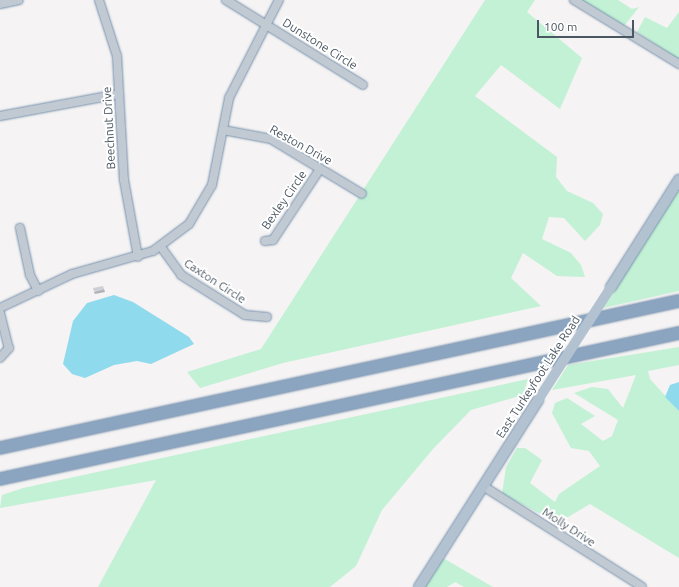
<!DOCTYPE html>
<style>
body{margin:0}
#map{position:relative;width:679px;height:587px;overflow:hidden;background:#f5f3f3;font-family:Ubuntu,sans-serif}
div>[style]{position:absolute}
.green>*{inset:0;background:#c3f1d5}
.water>*{inset:0;background:#90daee}
.roads{filter:drop-shadow(0 0 1px #7690ad) drop-shadow(0 0 1px #7690ad)}
.minor>*{height:8px;margin:-4px;padding:0 4px;transform-origin:4px;border-radius:4px;background:#c1cad2}
.major>*{height:10px;margin:-5px;padding:0 5px;transform-origin:5px;border-radius:5px;background:#b3c2d1}
.highway>*{height:12px;margin:-6px;padding:0 6px;transform-origin:6px;border-radius:6px;background:#8ba5c1}
.major-bridge>*{height:10px;margin:-5px;padding:0 5px;transform-origin:5px;border-radius:5px;background:#b3c2d1}
.wall>*{inset:0;background:#b0b2b7}
.building>*{inset:0;background:#cdcfd5}
span{translate:-50% -50%;white-space:nowrap;text-align:center;line-height:1.15;-webkit-text-stroke:4px #fff;paint-order:stroke}
.street-label{font-size:12px;color:#4a5661}
.scale{position:absolute;left:537px;top:20px;width:97px;height:18px;box-sizing:border-box;border:2px solid #4a5661;border-top:0;padding-left:5px;font-size:12px;line-height:14px;white-space:nowrap;color:#4a5661;-webkit-text-stroke:3px #fff;paint-order:stroke}
</style>
<div id="map">
<div class="green">
<i style="clip-path:polygon(485px 0,535px 0,527px 12px,582px 58px,560px 109px,501px 65px,475px 96px,557px 157px,556px 177px,567px 191px,593px 203px,603px 214px,600px 225px,585px 241px,564px 218px,549px 217px,542px 239px,571px 253px,581px 265px,585px 277px,557px 276px,523px 253px,511px 278px,541px 306px,283px 363px,200px 388px,187px 372px,261px 349px)"></i>
<i style="clip-path:polygon(580px 0,618px 0,632px 9px,639px 7px,624px 26px)"></i>
<i style="clip-path:polygon(679px 12px,679px 60px,637px 32px,645px 17px,667px 28px)"></i>
<i style="clip-path:polygon(679px 186px,679px 291px,603px 308px)"></i>
<i style="clip-path:polygon(679px 347px,679px 365px,648px 371px,650px 379px,679px 411px,679px 558px,590px 504px,558px 523px,502px 494px,506px 467px,517px 448px,525px 448px,542px 460px,530px 483px,555px 502px,559px 494px,600px 466px,589px 451px,571px 448px,552px 413px,555px 403px,567px 398px,595px 416px,581px 424px,603px 441px,612px 436px,618px 420px,574px 393px,592px 387px,608px 389px,623px 408px,636px 375px,552px 390px,568px 365px)"></i>
<i style="clip-path:polygon(528px 379px,523px 395px,471px 410px,433px 449px,382px 510px,356px 566px,330px 587px,98px 587px,156px 480px,0 508px,2px 495px,23px 488px)"></i>
<i style="clip-path:polygon(443px 558px,493px 587px,464px 587px,455px 582px,447px 587px,424px 587px)"></i>
</div>
<div class="water">
<i style="clip-path:polygon(114px 295px,133px 302px,189px 337px,194px 344px,151px 364px,137px 361px,114px 365px,85px 378px,72px 374px,63px 364px,73px 321px,87px 303px)"></i>
<i style="clip-path:polygon(679px 382px,679px 411px,665px 397px,670px 385px)"></i>
</div>
<div class="roads">
<div class="minor">
<i style="left:99px;top:0;width:59px;rotate:72.2deg"></i>
<i style="left:117px;top:56px;width:124px;rotate:86.8deg"></i>
<i style="left:124px;top:180px;width:78px;rotate:79.7deg"></i>
<i style="left:226px;top:0;width:161px;rotate:31.8deg"></i>
<i style="left:574px;top:0;width:123px;rotate:31.4deg"></i>
<i style="left:0;top:4px;width:19px;rotate:-12deg"></i>
<i style="left:0;top:116px;width:121px;rotate:-10.5deg"></i>
<i style="left:223px;top:130px;width:49px;rotate:10.6deg"></i>
<i style="left:271px;top:139px;width:106px;rotate:31.1deg"></i>
<i style="left:20px;top:228px;width:48px;rotate:78deg"></i>
<i style="left:30px;top:275px;width:18px;rotate:63deg"></i>
<i style="left:265px;top:241px;width:8px;rotate:-7deg"></i>
<i style="left:273px;top:240px;width:85px;rotate:-56.5deg"></i>
<i style="left:161px;top:247px;width:34px;rotate:54deg"></i>
<i style="left:181px;top:275px;width:75px;rotate:32deg"></i>
<i style="left:245px;top:315px;width:22px;rotate:5deg"></i>
<i style="left:0;top:308px;width:80px;rotate:-25.3deg"></i>
<i style="left:72px;top:274px;width:84px;rotate:-15.9deg"></i>
<i style="left:153px;top:251px;width:45px;rotate:-36.9deg"></i>
<i style="left:189px;top:224px;width:45px;rotate:-59.5deg"></i>
<i style="left:212px;top:185px;width:89px;rotate:-78.9deg"></i>
<i style="left:229px;top:98px;width:110px;rotate:-63deg"></i>
<i style="left:0;top:313px;width:36px;rotate:76deg"></i>
<i style="left:9px;top:348px;width:13px;rotate:132deg"></i>
<i style="left:483px;top:486px;width:188px;rotate:32.4deg"></i>
</div>
<div class="major">
<i style="left:611px;top:287px;width:127px;rotate:-57.6deg"></i>
<i style="left:419px;top:587px;width:222px;rotate:-57.5deg"></i>
</div>
<div class="highway">
<i style="left:0;top:448px;width:695px;rotate:-12.22deg"></i>
<i style="left:0;top:479px;width:695px;rotate:-12.14deg"></i>
</div>
</div>
<div class="major-bridge">
<i style="left:538px;top:400px;width:135px;rotate:-57.1deg"></i>
</div>
<div class="wall">
<i style="clip-path:polygon(104px 289px,105px 292px,95px 294px,94px 292px)"></i>
</div>
<div class="building">
<i style="clip-path:polygon(103px 286px,104px 289px,94px 292px,93px 288px)"></i>
</div>
<div class="street-label">
<span style="left:320px;top:44px;rotate:32deg">Dunstone Circle</span>
<span style="left:109px;top:128px;rotate:-93deg">Beechnut Drive</span>
<span style="left:301px;top:145px;rotate:29deg">Reston Drive</span>
<span style="left:284px;top:200px;rotate:-55deg">Bexley Circle</span>
<span style="left:215px;top:281px;rotate:33deg">Caxton Circle</span>
<span style="left:538px;top:377px;rotate:-57deg">East Turkeyfoot Lake Road</span>
<span style="left:569px;top:527px;rotate:33deg">Molly Drive</span>
</div>
<div class="scale">100 m</div>
</div>
